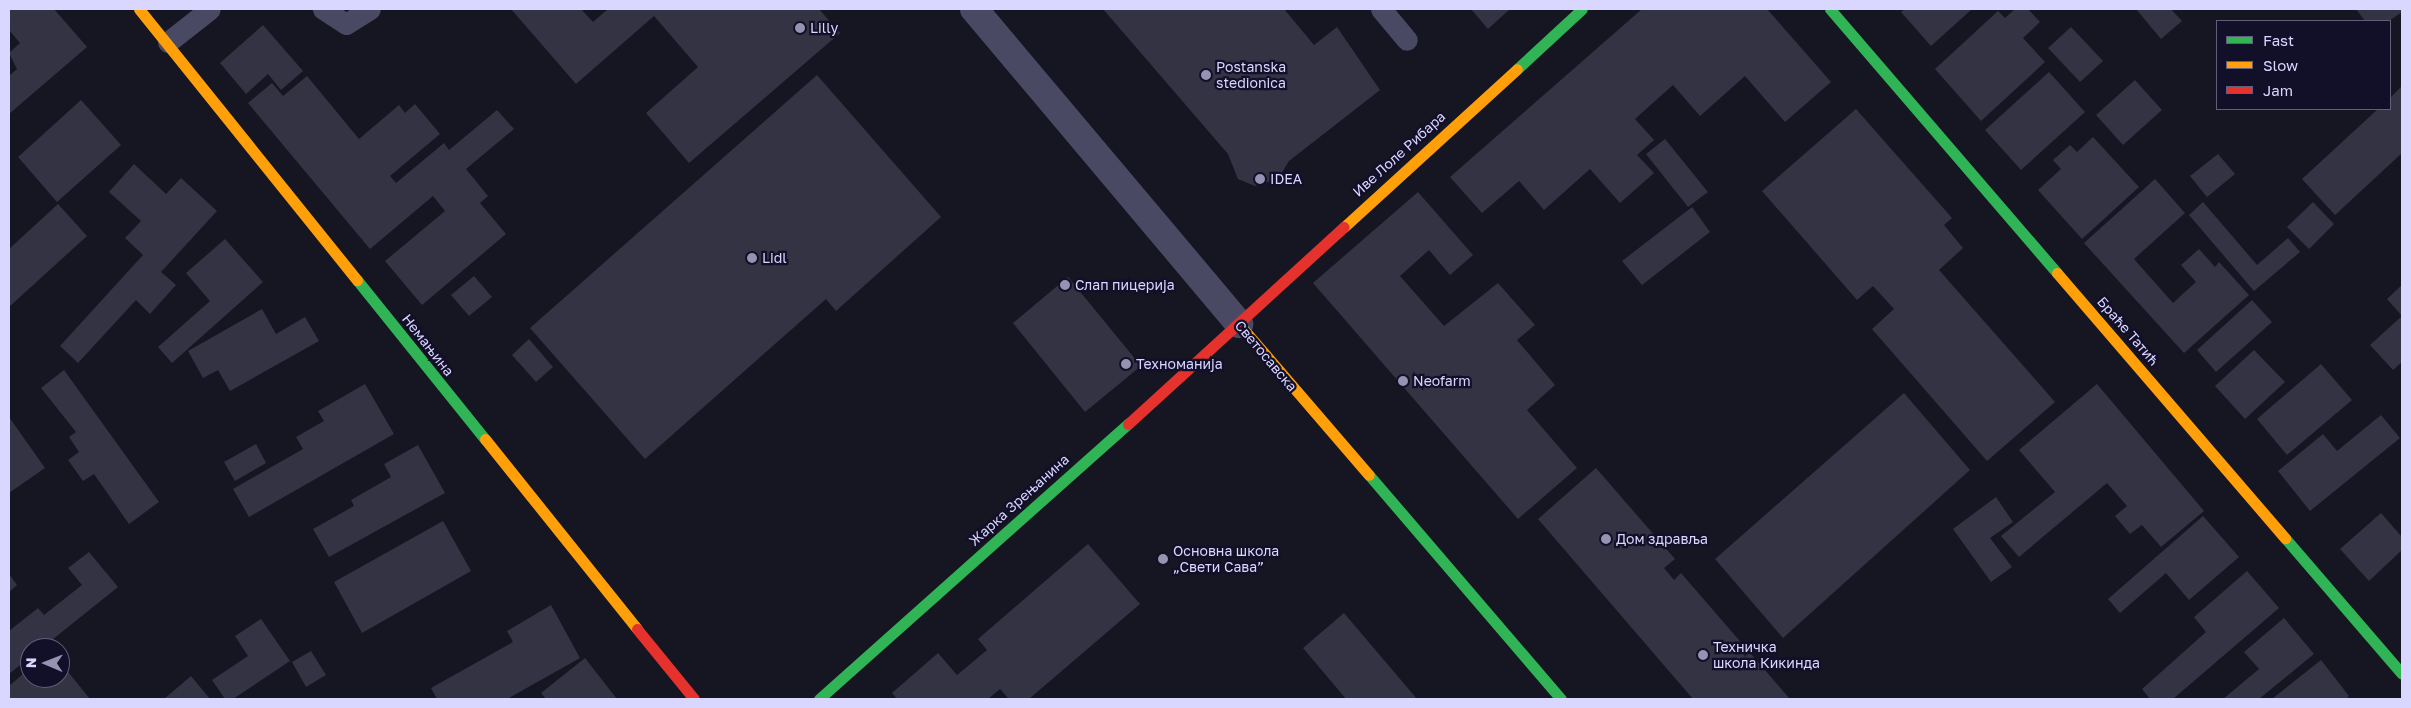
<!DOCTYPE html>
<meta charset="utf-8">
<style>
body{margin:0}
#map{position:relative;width:2411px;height:708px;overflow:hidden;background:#161522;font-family:"Golos Text",sans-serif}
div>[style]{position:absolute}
.building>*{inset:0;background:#343344}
.lane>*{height:21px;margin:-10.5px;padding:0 10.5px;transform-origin:10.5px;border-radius:10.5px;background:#494963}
.street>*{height:28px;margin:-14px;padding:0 14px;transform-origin:14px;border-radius:14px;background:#494963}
.fast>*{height:11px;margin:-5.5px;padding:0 5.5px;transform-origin:5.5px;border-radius:5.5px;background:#30b455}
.slow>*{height:11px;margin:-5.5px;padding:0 5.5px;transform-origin:5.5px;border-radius:5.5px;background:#ff9f0a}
.jam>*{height:11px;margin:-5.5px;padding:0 5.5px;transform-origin:5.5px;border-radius:5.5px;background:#e5322d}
.dots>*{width:14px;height:14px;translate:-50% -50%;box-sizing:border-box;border:2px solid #120f28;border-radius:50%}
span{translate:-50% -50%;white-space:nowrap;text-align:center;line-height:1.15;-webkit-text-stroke:4.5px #120f28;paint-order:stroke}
.poi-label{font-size:14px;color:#d9d6ff}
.left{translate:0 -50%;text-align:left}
.street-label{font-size:14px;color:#d9d6ff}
.frame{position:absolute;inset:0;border:10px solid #d9d6ff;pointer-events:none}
.legend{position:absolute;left:2216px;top:20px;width:175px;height:90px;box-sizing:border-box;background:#120f28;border:1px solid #625f7e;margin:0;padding:6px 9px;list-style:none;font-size:15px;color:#d9d6ff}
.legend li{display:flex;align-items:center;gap:10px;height:25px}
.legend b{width:25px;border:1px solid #625f7e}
.north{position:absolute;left:20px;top:638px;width:50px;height:50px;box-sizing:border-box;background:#120f28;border:1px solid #625f7e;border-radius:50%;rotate:271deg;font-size:14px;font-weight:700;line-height:20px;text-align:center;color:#d9d6ff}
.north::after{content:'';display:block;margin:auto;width:18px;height:22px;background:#9592b2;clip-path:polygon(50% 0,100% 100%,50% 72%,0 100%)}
</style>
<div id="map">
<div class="building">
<i style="clip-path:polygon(9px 9px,54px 9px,87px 47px,9px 114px,9px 76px,17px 69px,9px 53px,20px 43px,9px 30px)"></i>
<i style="clip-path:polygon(511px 9px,581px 9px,593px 22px,608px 9px,819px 9px,840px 33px,689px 163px,646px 113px,698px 67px,654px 16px,576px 84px)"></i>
<i style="clip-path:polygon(1103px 9px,1284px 9px,1314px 45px,1337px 27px,1380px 90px,1289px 161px,1278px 179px,1255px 186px,1238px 179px,1228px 154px)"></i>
<i style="clip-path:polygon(1471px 9px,1510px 9px,1488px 29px)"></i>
<i style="clip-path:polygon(1642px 9px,1767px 9px,1831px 82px,1785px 122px,1745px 76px,1700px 116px,1673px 85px,1635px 119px,1654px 140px,1637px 155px,1654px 173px,1620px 203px,1590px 169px,1544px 210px,1519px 181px,1482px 213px,1450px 177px)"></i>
<i style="clip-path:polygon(1905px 9px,1972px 9px,1931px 46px,1901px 12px)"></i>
<i style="clip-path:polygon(2015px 9px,2028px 9px,2040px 22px,2023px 38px,2045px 62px,1981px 121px,1935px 69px,1998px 11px,2005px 18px)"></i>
<i style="clip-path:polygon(2136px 9px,2171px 9px,2182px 21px,2161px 39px)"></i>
<i style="clip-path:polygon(2356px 9px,2402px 9px,2402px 12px,2389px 21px,2365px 21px)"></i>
<i style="clip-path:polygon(263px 25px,303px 71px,281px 90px,268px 74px,246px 94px,220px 63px)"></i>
<i style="clip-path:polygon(2071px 27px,2103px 61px,2080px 82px,2048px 48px)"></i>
<i style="clip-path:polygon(2049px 72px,2085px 112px,2021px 170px,1985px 130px)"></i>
<i style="clip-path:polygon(817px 75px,941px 217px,836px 311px,826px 299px,645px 459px,530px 328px)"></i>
<i style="clip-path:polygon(307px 76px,359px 139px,399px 105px,405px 113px,415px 104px,440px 134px,390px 176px,396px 183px,444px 143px,449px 150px,497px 110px,514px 129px,466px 169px,488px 196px,480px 203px,506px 234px,422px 305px,385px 261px,445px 211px,433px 196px,370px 249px,248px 103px,272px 83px,283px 96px)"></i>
<i style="clip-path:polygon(2135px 80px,2162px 110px,2123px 145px,2096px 115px)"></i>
<i style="clip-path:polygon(2402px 86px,2402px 153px,2335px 215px,2302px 179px,2378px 109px,2390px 109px,2390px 98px)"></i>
<i style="clip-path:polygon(81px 100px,121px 145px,57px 202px,18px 157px)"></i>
<i style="clip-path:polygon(1856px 109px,1952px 218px,1944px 225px,1963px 248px,1939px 270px,2055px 402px,1987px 461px,1872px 329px,1894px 309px,1873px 286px,1857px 300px,1762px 191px)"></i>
<i style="clip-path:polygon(2093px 137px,2139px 187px,2082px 239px,2038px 190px,2061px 169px,2053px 160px,2070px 145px,2077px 152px)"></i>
<i style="clip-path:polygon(1665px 139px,1708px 192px,1688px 207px,1646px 154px)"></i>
<i style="clip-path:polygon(2218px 154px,2235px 174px,2207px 197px,2190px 176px)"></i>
<i style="clip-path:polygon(134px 164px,166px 194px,181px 178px,217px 211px,161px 272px,176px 285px,150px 314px,136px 300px,78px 363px,60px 346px,143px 255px,125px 238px,141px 221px,109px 192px)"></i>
<i style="clip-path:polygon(2155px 179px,2185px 213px,2134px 259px,2173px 303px,2196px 282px,2181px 265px,2199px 249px,2215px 267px,2219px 262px,2249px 295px,2184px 353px,2084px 243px)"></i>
<i style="clip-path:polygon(1418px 192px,1473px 255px,1450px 275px,1429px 250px,1400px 276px,1444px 326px,1498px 283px,1535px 325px,1517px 340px,1555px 385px,1527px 410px,1577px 468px,1518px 519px,1313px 283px)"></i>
<i style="clip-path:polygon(2203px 202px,2257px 265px,2288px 238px,2300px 252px,2254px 291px,2189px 215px)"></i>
<i style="clip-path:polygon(2313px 202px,2334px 224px,2309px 249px,2287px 227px)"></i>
<i style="clip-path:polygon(58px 204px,87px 236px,9px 307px,9px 249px)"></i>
<i style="clip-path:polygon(1692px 207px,1710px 232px,1642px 285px,1622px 261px)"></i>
<i style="clip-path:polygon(225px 239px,263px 282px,172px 363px,158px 347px,210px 301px,186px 273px)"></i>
<i style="clip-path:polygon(474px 276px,492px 297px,469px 316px,451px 295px)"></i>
<i style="clip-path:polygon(1068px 277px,1141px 366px,1085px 412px,1013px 323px)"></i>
<i style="clip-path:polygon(2402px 285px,2402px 362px,2393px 370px,2370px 345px,2402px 316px,2387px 299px)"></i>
<i style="clip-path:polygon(2252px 300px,2272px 322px,2216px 372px,2197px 350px)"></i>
<i style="clip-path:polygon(262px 309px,276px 334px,305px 317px,319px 341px,230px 391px,218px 370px,203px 378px,188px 351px)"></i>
<i style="clip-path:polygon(529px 339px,553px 367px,536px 382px,512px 355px)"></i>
<i style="clip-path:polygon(2254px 350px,2285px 382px,2245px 419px,2215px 386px)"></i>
<i style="clip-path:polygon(2321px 364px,2352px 400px,2287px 455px,2257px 419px)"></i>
<i style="clip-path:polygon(64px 370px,159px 502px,129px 524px,94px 474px,83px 481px,68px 460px,79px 452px,69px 437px,76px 432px,41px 388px)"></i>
<i style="clip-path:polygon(365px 384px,394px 434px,249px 517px,233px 489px,303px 449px,296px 437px,324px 421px,318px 411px)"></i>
<i style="clip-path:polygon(2097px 384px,2204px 511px,2161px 547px,2142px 525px,2130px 534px,2115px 516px,2127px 506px,2107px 483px,2019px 557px,2001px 536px,2055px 492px,2019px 450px)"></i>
<i style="clip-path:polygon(1904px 393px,1970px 470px,1783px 638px,1715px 559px)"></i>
<i style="clip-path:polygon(2381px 415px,2400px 438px,2310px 511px,2278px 471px,2323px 434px,2337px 451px)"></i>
<i style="clip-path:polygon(9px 417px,45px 468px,9px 493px)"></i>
<i style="clip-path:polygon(256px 444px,266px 463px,235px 481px,224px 462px)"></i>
<i style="clip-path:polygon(418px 445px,445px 493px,329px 557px,313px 529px,354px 506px,351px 500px,391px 477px,384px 464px)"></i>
<i style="clip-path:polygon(1596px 468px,1675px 559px,1664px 568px,1674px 580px,1681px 573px,1790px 699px,1693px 699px,1538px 519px)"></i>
<i style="clip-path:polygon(1996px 497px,2013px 522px,1990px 538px,2012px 567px,1991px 582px,1953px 529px)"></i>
<i style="clip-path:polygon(2381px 513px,2402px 537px,2402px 550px,2369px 581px,2340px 549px)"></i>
<i style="clip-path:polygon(2203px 516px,2239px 557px,2189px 600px,2166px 573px,2120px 613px,2108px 599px)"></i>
<i style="clip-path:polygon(443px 521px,471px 571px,362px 633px,334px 582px)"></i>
<i style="clip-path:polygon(1088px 544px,1140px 604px,1029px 699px,1009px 699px,1000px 689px,988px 699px,897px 699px,892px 693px,938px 653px,957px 675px,987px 650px,978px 639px)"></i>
<i style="clip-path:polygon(89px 552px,118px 587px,42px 648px,30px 648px,30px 657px,9px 674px,9px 631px,38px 608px,44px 615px,82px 585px,68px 568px)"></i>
<i style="clip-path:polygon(2247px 571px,2279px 608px,2173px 699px,2150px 699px,2142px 689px,2206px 632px,2194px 617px)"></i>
<i style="clip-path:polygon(9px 574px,17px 585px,9px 592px)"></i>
<i style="clip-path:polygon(551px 605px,580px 658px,507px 699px,437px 699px,431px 688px,513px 642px,507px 631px)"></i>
<i style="clip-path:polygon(1344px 613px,1412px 693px,1417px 699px,1346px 699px,1303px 648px)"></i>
<i style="clip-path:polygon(2284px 618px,2314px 654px,2259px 699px,2223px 699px,2259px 669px,2244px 652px)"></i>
<i style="clip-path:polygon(261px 619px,290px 661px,233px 699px,225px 699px,212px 680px,248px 656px,235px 636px)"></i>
<i style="clip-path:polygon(311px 651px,326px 675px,306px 687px,292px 662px)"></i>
<i style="clip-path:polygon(585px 658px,617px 699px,546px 699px,541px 693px)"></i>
<i style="clip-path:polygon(2321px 660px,2349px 696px,2346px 699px,2272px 699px)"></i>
<i style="clip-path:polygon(60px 662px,90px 699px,9px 699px,9px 686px,30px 668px,30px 678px,60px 678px)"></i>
<i style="clip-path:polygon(191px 676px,210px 699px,164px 699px)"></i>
</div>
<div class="lane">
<i style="left:323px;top:9px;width:27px;rotate:33deg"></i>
<i style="left:346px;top:24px;width:28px;rotate:-32deg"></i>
<i style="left:1381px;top:9px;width:40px;rotate:50deg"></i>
<i style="left:168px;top:42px;width:53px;rotate:-38.2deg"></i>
</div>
<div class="street">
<i style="left:974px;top:9px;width:412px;rotate:49.9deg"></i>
</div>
<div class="fast">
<i style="left:1830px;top:9px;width:348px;rotate:49.3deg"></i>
<i style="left:1517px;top:69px;width:88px;rotate:-42.7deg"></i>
<i style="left:357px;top:280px;width:204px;rotate:51.2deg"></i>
<i style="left:1369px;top:475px;width:295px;rotate:49.4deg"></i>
<i style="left:2285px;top:538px;width:179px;rotate:49.3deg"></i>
<i style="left:819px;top:699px;width:414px;rotate:-41.7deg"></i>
</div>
<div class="slow">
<i style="left:139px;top:9px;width:348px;rotate:51.2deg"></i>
<i style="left:1344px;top:227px;width:234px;rotate:-42.4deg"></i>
<i style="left:2057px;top:273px;width:350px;rotate:49.3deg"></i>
<i style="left:1239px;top:324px;width:199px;rotate:49.3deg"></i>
<i style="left:485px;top:439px;width:243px;rotate:51.3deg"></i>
</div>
<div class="jam">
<i style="left:1128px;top:424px;width:292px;rotate:-42.4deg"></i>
<i style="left:637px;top:629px;width:90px;rotate:50.8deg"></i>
</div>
<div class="dots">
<i style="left:800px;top:28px;background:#9592b2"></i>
<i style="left:1206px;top:75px;background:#9592b2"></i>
<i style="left:1260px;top:179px;background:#9592b2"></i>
<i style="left:752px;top:258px;background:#9592b2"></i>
<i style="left:1065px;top:285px;background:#9592b2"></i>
<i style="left:1126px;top:364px;background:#9592b2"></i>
<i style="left:1403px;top:381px;background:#9592b2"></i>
<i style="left:1606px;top:539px;background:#9592b2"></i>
<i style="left:1163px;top:559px;background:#9592b2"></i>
<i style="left:1703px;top:655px;background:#9592b2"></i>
</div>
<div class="poi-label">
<span class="left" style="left:810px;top:28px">Lilly</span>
<span class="left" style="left:1216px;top:75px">Postanska<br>stedionica</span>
<span class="left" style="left:1270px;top:179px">IDEA</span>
<span class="left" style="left:762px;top:258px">Lidl</span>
<span class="left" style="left:1075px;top:285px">Слап пицерија</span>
<span class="left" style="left:1136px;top:364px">Техноманија</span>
<span class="left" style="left:1413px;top:381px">Neofarm</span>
<span class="left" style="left:1616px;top:539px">Дом здравља</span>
<span class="left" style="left:1173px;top:559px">Основна школа<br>„Свети Сава”</span>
<span class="left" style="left:1713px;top:655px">Техничка<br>школа Кикинда</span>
</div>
<div class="street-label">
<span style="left:1399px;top:154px;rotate:-42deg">Иве Лоле Рибара</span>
<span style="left:2128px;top:331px;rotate:49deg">Браће Татић</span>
<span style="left:428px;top:345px;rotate:52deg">Немањина</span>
<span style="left:1266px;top:356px;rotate:50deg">Светосавска</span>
<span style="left:1019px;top:500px;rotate:-42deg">Жарка Зрењанина</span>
</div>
<div class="frame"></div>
<ul class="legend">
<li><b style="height:6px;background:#30b455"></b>Fast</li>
<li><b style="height:6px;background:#ff9f0a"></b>Slow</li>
<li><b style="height:6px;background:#e5322d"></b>Jam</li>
</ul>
<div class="north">N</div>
</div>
